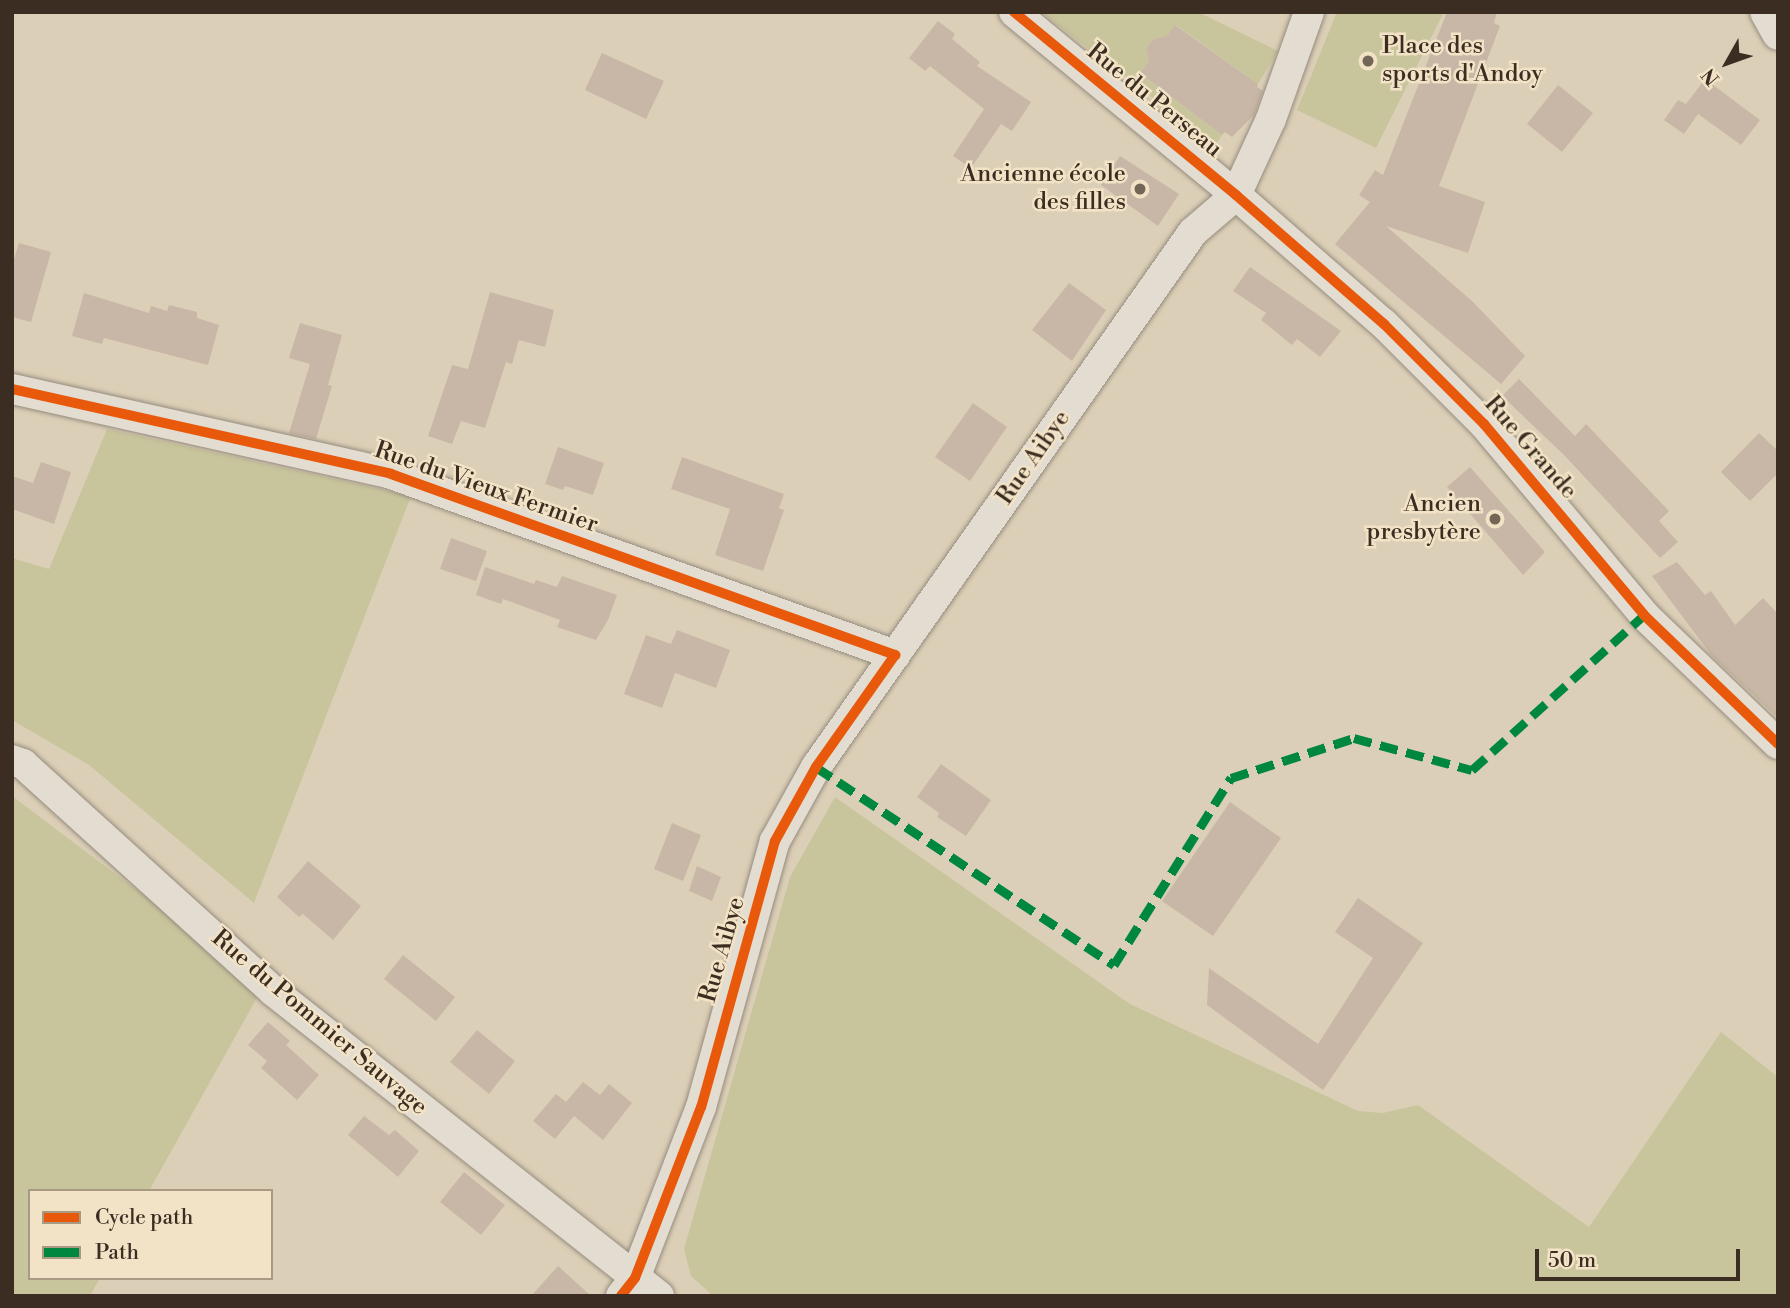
<!DOCTYPE html>
<meta charset="utf-8">
<style>
body{margin:0}
#map{position:relative;width:1790px;height:1308px;overflow:hidden;background:#dccfb7;font-family:"Libre Bodoni",serif}
div>[style]{position:absolute}
.green>*{inset:0;background:#c8c59d}
.building>*{inset:0;background:#c8b7a6}
.roads{filter:drop-shadow(0 0 2px #968c7e) drop-shadow(0 0 2px #968c7e)}
.street>*{height:30px;margin:-15px;padding:0 15px;transform-origin:15px;border-radius:15px;background:#e3dcd0}
.quiet>*{height:9px;margin-top:-4.5px;transform-origin:0;background:repeating-linear-gradient(90deg,#00873e 0 18px,transparent 0 27px)}
.cycleway>*{height:10px;margin:-5px;padding:0 5px;transform-origin:5px;border-radius:5px;background:#e8590c}
.dots>*{width:19px;height:19px;translate:-50% -50%;box-sizing:border-box;border:4px solid #f2e3c6;border-radius:50%}
span{translate:-50% -50%;white-space:nowrap;text-align:center;line-height:1.15;-webkit-text-stroke:5px #f2e3c6;paint-order:stroke}
.poi-label{font-size:24px;color:#3b2d22}
.left{translate:0 -50%;text-align:left}
.right{translate:-100% -50%;text-align:right}
.street-label{font-size:24px;color:#3b2d22}
.frame{position:absolute;inset:0;border:14px solid #3b2d22;pointer-events:none}
.legend{position:absolute;left:28px;top:1189px;width:245px;height:91px;box-sizing:border-box;background:#f2e3c6;border:2px solid #a99a84;margin:0;padding:9px 12px;list-style:none;font-size:21px;color:#3b2d22}
.legend li{display:flex;align-items:center;gap:14px;height:35px}
.legend b{width:35px;border:2px solid #a99a84}
.north{position:absolute;left:1692px;top:28px;width:70px;height:70px;-webkit-text-stroke:5px #f2e3c6;paint-order:stroke;rotate:230deg;font-size:19px;font-weight:700;line-height:28px;text-align:center;color:#3b2d22}
.north::after{content:'';display:block;margin:auto;width:24px;height:32px;background:#3b2d22;clip-path:polygon(50% 0,100% 100%,50% 72%,0 100%)}
.scale{position:absolute;left:1535px;top:1249px;width:205px;height:32px;box-sizing:border-box;border:4px solid #3b2d22;border-top:0;padding-left:9px;font-size:21px;line-height:24px;white-space:nowrap;color:#3b2d22;-webkit-text-stroke:5px #f2e3c6;paint-order:stroke}
</style>
<div id="map">
<div class="green">
<i style="clip-path:polygon(1041px 12px,1198px 12px,1278px 51px,1258px 84px,1176px 25px,1167px 36px,1153px 39px,1146px 49px,1149px 62px,1141px 74px,1222px 135px,1215px 146px)"></i>
<i style="clip-path:polygon(1337px 12px,1444px 12px,1376px 148px,1297px 110px)"></i>
<i style="clip-path:polygon(107px 429px,411px 496px,254px 903px,89px 765px,12px 720px,12px 558px,49px 569px)"></i>
<i style="clip-path:polygon(12px 796px,231px 961px,258px 996px,149px 1191px,30px 1191px,30px 1278px,100px 1278px,90px 1296px,12px 1296px)"></i>
<i style="clip-path:polygon(835px 797px,1130px 1004px,1358px 1111px,1383px 1113px,1418px 1105px,1589px 1227px,1721px 1032px,1778px 1077px,1778px 1296px,713px 1296px,691px 1276px,684px 1249px,790px 877px)"></i>
</div>
<div class="building">
<i style="clip-path:polygon(1447px 12px,1497px 12px,1494px 23px,1500px 26px,1439px 186px,1485px 202px,1468px 253px,1386px 226px,1473px 302px,1525px 356px,1501px 384px,1335px 244px,1370px 202px,1359px 195px,1375px 170px,1383px 175px)"></i>
<i style="clip-path:polygon(938px 21px,955px 34px,952px 39px,980px 62px,977px 66px,1031px 102px,1012px 131px,1001px 124px,971px 168px,953px 156px,984px 109px,930px 66px,925px 71px,909px 58px)"></i>
<i style="clip-path:polygon(1175px 25px,1258px 84px,1257px 87px,1263px 91px,1254px 115px,1232px 137px,1225px 132px,1222px 135px,1140px 73px,1149px 62px,1146px 49px,1153px 39px,1167px 36px)"></i>
<i style="clip-path:polygon(602px 53px,664px 81px,646px 119px,585px 90px)"></i>
<i style="clip-path:polygon(1705px 79px,1760px 120px,1741px 145px,1698px 114px,1684px 134px,1664px 120px,1678px 100px,1686px 104px)"></i>
<i style="clip-path:polygon(1558px 85px,1593px 113px,1562px 152px,1527px 124px)"></i>
<i style="clip-path:polygon(1120px 156px,1179px 194px,1158px 226px,1101px 185px)"></i>
<i style="clip-path:polygon(19px 243px,51px 252px,31px 322px,12px 317px,12px 266px)"></i>
<i style="clip-path:polygon(1250px 267px,1341px 331px,1320px 357px,1297px 339px,1292px 345px,1261px 320px,1266px 313px,1233px 291px)"></i>
<i style="clip-path:polygon(1069px 283px,1106px 310px,1072px 361px,1032px 330px)"></i>
<i style="clip-path:polygon(490px 292px,554px 310px,545px 347px,519px 340px,512px 364px,506px 362px,485px 428px,461px 421px,452px 444px,428px 436px,452px 365px,468px 369px)"></i>
<i style="clip-path:polygon(84px 293px,149px 313px,151px 306px,167px 311px,169px 305px,197px 312px,197px 318px,219px 325px,208px 365px,104px 338px,102px 344px,72px 336px)"></i>
<i style="clip-path:polygon(300px 323px,342px 335px,328px 385px,332px 386px,316px 439px,289px 433px,310px 364px,289px 358px)"></i>
<i style="clip-path:polygon(1519px 379px,1575px 436px,1586px 424px,1669px 511px,1659px 521px,1678px 542px,1660px 558px,1564px 455px,1502px 396px)"></i>
<i style="clip-path:polygon(973px 403px,1007px 427px,970px 481px,935px 457px)"></i>
<i style="clip-path:polygon(1759px 433px,1778px 451px,1778px 473px,1750px 501px,1721px 472px)"></i>
<i style="clip-path:polygon(558px 447px,604px 463px,593px 495px,565px 486px,563px 490px,545px 484px)"></i>
<i style="clip-path:polygon(682px 457px,784px 494px,779px 508px,784px 510px,763px 571px,715px 555px,730px 509px,671px 489px)"></i>
<i style="clip-path:polygon(41px 462px,71px 472px,54px 524px,12px 509px,12px 476px,33px 483px)"></i>
<i style="clip-path:polygon(1470px 467px,1545px 552px,1523px 575px,1447px 487px)"></i>
<i style="clip-path:polygon(451px 538px,487px 551px,476px 581px,440px 569px)"></i>
<i style="clip-path:polygon(1677px 562px,1705px 595px,1711px 591px,1735px 625px,1763px 598px,1778px 614px,1778px 718px,1712px 656px,1652px 576px)"></i>
<i style="clip-path:polygon(485px 567px,534px 584px,536px 580px,557px 587px,562px 576px,617px 595px,608px 620px,596px 640px,557px 627px,560px 620px,503px 599px,501px 604px,476px 595px)"></i>
<i style="clip-path:polygon(677px 630px,730px 650px,716px 688px,675px 673px,662px 708px,624px 694px,646px 635px,671px 644px)"></i>
<i style="clip-path:polygon(941px 764px,991px 800px,966px 836px,937px 817px,939px 813px,917px 797px)"></i>
<i style="clip-path:polygon(1230px 802px,1281px 838px,1213px 936px,1162px 901px)"></i>
<i style="clip-path:polygon(672px 823px,701px 835px,683px 881px,654px 869px)"></i>
<i style="clip-path:polygon(308px 861px,361px 906px,333px 940px,303px 914px,299px 917px,277px 897px)"></i>
<i style="clip-path:polygon(697px 866px,721px 877px,712px 901px,689px 891px)"></i>
<i style="clip-path:polygon(1358px 898px,1423px 943px,1323px 1090px,1207px 1005px,1209px 968px,1318px 1044px,1373px 958px,1335px 932px)"></i>
<i style="clip-path:polygon(403px 955px,455px 997px,436px 1021px,384px 979px)"></i>
<i style="clip-path:polygon(268px 1022px,290px 1041px,286px 1045px,319px 1075px,297px 1100px,261px 1068px,267px 1061px,248px 1045px)"></i>
<i style="clip-path:polygon(477px 1030px,515px 1061px,489px 1094px,450px 1062px)"></i>
<i style="clip-path:polygon(583px 1082px,600px 1095px,609px 1084px,632px 1103px,603px 1140px,574px 1116px,555px 1139px,533px 1121px,556px 1094px,566px 1102px)"></i>
<i style="clip-path:polygon(364px 1116px,389px 1135px,395px 1130px,419px 1151px,398px 1177px,348px 1135px)"></i>
<i style="clip-path:polygon(464px 1172px,505px 1205px,481px 1235px,440px 1202px)"></i>
<i style="clip-path:polygon(558px 1266px,591px 1296px,531px 1296px)"></i>
</div>
<div class="roads">
<div class="street">
<i style="left:1014px;top:12px;width:288px;rotate:39.5deg"></i>
<i style="left:1236px;top:195px;width:196px;rotate:41.1deg"></i>
<i style="left:1384px;top:324px;width:141px;rotate:45deg"></i>
<i style="left:1484px;top:424px;width:249px;rotate:50deg"></i>
<i style="left:1644px;top:615px;width:186px;rotate:43.9deg"></i>
<i style="left:1765px;top:12px;width:26px;rotate:61deg"></i>
<i style="left:12px;top:389px;width:388px;rotate:12.6deg"></i>
<i style="left:391px;top:474px;width:536px;rotate:19.75deg"></i>
<i style="left:12px;top:760px;width:12px;rotate:20deg"></i>
<i style="left:23px;top:764px;width:338px;rotate:42.2deg"></i>
<i style="left:273px;top:991px;width:492px;rotate:38.3deg"></i>
<i style="left:621px;top:1296px;width:23px;rotate:-52deg"></i>
<i style="left:635px;top:1278px;width:183px;rotate:-68.9deg"></i>
<i style="left:701px;top:1107px;width:276px;rotate:-74.5deg"></i>
<i style="left:775px;top:841px;width:85px;rotate:-61deg"></i>
<i style="left:816px;top:767px;width:654px;rotate:-54.83deg"></i>
<i style="left:1193px;top:232px;width:57px;rotate:-40.7deg"></i>
<i style="left:1236px;top:195px;width:84px;rotate:-65.3deg"></i>
<i style="left:1271px;top:119px;width:114px;rotate:-70.4deg"></i>
</div>
</div>
<div class="quiet">
<i style="left:816px;top:767px;width:358px;rotate:33.6deg"></i>
<i style="left:1114px;top:965px;width:221px;rotate:-58deg"></i>
<i style="left:1231px;top:778px;width:129px;rotate:-18deg"></i>
<i style="left:1354px;top:738px;width:122px;rotate:15.2deg"></i>
<i style="left:1472px;top:770px;width:232px;rotate:-42deg"></i>
</div>
<div class="cycleway">
<i style="left:1014px;top:12px;width:288px;rotate:39.5deg"></i>
<i style="left:1236px;top:195px;width:196px;rotate:41.1deg"></i>
<i style="left:1384px;top:324px;width:141px;rotate:45deg"></i>
<i style="left:1484px;top:424px;width:249px;rotate:50deg"></i>
<i style="left:1644px;top:615px;width:186px;rotate:43.9deg"></i>
<i style="left:12px;top:389px;width:388px;rotate:12.6deg"></i>
<i style="left:391px;top:474px;width:536px;rotate:19.75deg"></i>
<i style="left:895px;top:655px;width:137px;rotate:125.2deg"></i>
<i style="left:816px;top:767px;width:85px;rotate:119deg"></i>
<i style="left:775px;top:841px;width:276px;rotate:105.5deg"></i>
<i style="left:701px;top:1107px;width:183px;rotate:111.1deg"></i>
<i style="left:635px;top:1278px;width:23px;rotate:128deg"></i>
</div>
<div class="dots">
<i style="left:1368px;top:61px;background:#736656"></i>
<i style="left:1140px;top:189px;background:#736656"></i>
<i style="left:1495px;top:519px;background:#736656"></i>
</div>
<div class="poi-label">
<span class="left" style="left:1382px;top:61px">Place des<br>sports d'Andoy</span>
<span class="right" style="left:1126px;top:189px">Ancienne école<br>des filles</span>
<span class="right" style="left:1481px;top:519px">Ancien<br>presbytère</span>
</div>
<div class="street-label">
<span style="left:1154px;top:101px;rotate:39deg">Rue du Perseau</span>
<span style="left:1530px;top:448px;rotate:49deg">Rue Grande</span>
<span style="left:1034px;top:458px;rotate:-55deg">Rue Aibye</span>
<span style="left:486px;top:488px;rotate:19deg">Rue du Vieux Fermier</span>
<span style="left:723px;top:950px;rotate:-74deg">Rue Aibye</span>
<span style="left:319px;top:1023px;rotate:40deg">Rue du Pommier Sauvage</span>
</div>
<div class="frame"></div>
<ul class="legend">
<li><b style="height:9px;background:#e8590c"></b>Cycle path</li>
<li><b style="height:9px;background:#00873e"></b>Path</li>
</ul>
<div class="north">N</div>
<div class="scale">50 m</div>
</div>
